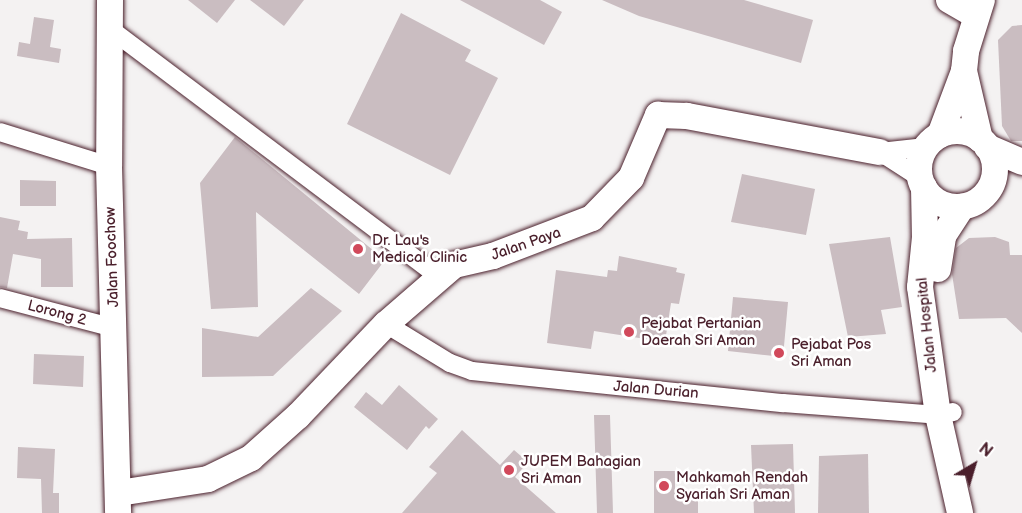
<!DOCTYPE html>
<style>
body{margin:0}
#map{position:relative;width:1022px;height:513px;overflow:hidden;background:#f4f2f2;font-family:"Balsamiq Sans",sans-serif}
div>[style]{position:absolute}
.building>*{inset:0;background:#cabdc1}
.roads{filter:drop-shadow(0 0 2px #4a1f2b) drop-shadow(0 0 2px #4a1f2b)}
.street>*{height:18px;margin:-9px;padding:0 9px;transform-origin:9px;border-radius:9px;background:#fff}
.secondary>*{height:26px;margin:-13px;padding:0 13px;transform-origin:13px;border-radius:13px;background:#fff}
.secondary>.ring{margin:-13px;padding:0;box-sizing:content-box;background:none;border:26px solid #fff;border-radius:50%}
.dots>*{width:16px;height:16px;translate:-50% -50%;box-sizing:border-box;border:3px solid #fff;border-radius:50%}
span{translate:-50% -50%;white-space:nowrap;text-align:center;line-height:1.15;-webkit-text-stroke:5px #fff;paint-order:stroke}
.poi-label{font-size:15px;color:#4a1f2b}
.left{translate:0 -50%;text-align:left}
.street-label{font-size:15px;color:#4a1f2b}
.north{position:absolute;left:944px;top:435px;width:60px;height:60px;-webkit-text-stroke:4px #fff;paint-order:stroke;rotate:38deg;font-size:16px;font-weight:700;line-height:24px;text-align:center;color:#4a1f2b}
.north::after{content:'';display:block;margin:auto;width:21px;height:27px;background:#4a1f2b;clip-path:polygon(50% 0,100% 100%,50% 72%,0 100%)}
</style>
<div id="map">
<div class="building">
<i style="clip-path:polygon(188px 0,235px 0,217px 23px)"></i>
<i style="clip-path:polygon(250px 0,304px 0,284px 26px)"></i>
<i style="clip-path:polygon(460px 0,540px 0,562px 12px,544px 45px)"></i>
<i style="clip-path:polygon(602px 0,744px 0,813px 20px,801px 63px,639px 16px)"></i>
<i style="clip-path:polygon(401px 13px,471px 50px,465px 61px,498px 78px,450px 175px,347px 124px)"></i>
<i style="clip-path:polygon(34px 17px,54px 20px,50px 47px,61px 49px,59px 63px,17px 56px,19px 42px,30px 44px)"></i>
<i style="clip-path:polygon(1022px 25px,1022px 141px,1011px 141px,1002px 126px,998px 40px,1012px 26px)"></i>
<i style="clip-path:polygon(235px 137px,385px 260px,359px 294px,256px 212px,258px 307px,211px 309px,200px 183px)"></i>
<i style="clip-path:polygon(742px 174px,815px 189px,806px 235px,731px 222px)"></i>
<i style="clip-path:polygon(20px 180px,56px 181px,56px 206px,20px 206px)"></i>
<i style="clip-path:polygon(0 217px,20px 221px,18px 230px,28px 232px,27px 239px,72px 238px,73px 287px,41px 287px,41px 259px,13px 254px,7px 288px,0 287px)"></i>
<i style="clip-path:polygon(890px 237px,902px 307px,881px 310px,886px 334px,848px 337px,829px 244px)"></i>
<i style="clip-path:polygon(995px 237px,1009px 242px,1010px 255px,1022px 255px,1022px 333px,1006px 318px,959px 319px,952px 274px,956px 248px,969px 238px)"></i>
<i style="clip-path:polygon(619px 256px,677px 268px,676px 272px,685px 274px,679px 304px,671px 303px,665px 342px,594px 331px,591px 349px,547px 343px,556px 270px,607px 277px,608px 270px,617px 271px)"></i>
<i style="clip-path:polygon(311px 288px,342px 311px,273px 376px,202px 377px,202px 328px,258px 337px)"></i>
<i style="clip-path:polygon(733px 297px,788px 302px,783px 357px,728px 351px)"></i>
<i style="clip-path:polygon(34px 354px,84px 356px,83px 387px,33px 384px)"></i>
<i style="clip-path:polygon(399px 385px,438px 419px,429px 429px,426px 426px,407px 450px,354px 407px,366px 392px,382px 405px)"></i>
<i style="clip-path:polygon(594px 415px,610px 415px,613px 513px,597px 513px)"></i>
<i style="clip-path:polygon(462px 430px,500px 465px,514px 450px,528px 462px,515px 477px,556px 513px,402px 513px,437px 473px,429px 467px)"></i>
<i style="clip-path:polygon(793px 444px,795px 513px,754px 513px,751px 445px)"></i>
<i style="clip-path:polygon(18px 447px,55px 449px,53px 493px,59px 493px,59px 513px,42px 513px,41px 479px,17px 478px)"></i>
<i style="clip-path:polygon(868px 454px,869px 513px,818px 513px,819px 456px)"></i>
<i style="clip-path:polygon(654px 471px,675px 471px,675px 498px,698px 498px,698px 513px,654px 513px)"></i>
</div>
<div class="roads">
<div class="street">
<i style="left:109px;top:28px;width:413px;rotate:37deg"></i>
<i style="left:0;top:132px;width:114px;rotate:17.3deg"></i>
<i style="left:880px;top:152px;width:46px;rotate:32.7deg"></i>
<i style="left:880px;top:152px;width:46px;rotate:-6.2deg"></i>
<i style="left:0;top:298px;width:118px;rotate:14.7deg"></i>
<i style="left:386px;top:324px;width:75px;rotate:31.4deg"></i>
<i style="left:450px;top:363px;width:23px;rotate:20deg"></i>
<i style="left:472px;top:371px;width:313px;rotate:5.9deg"></i>
<i style="left:783px;top:403px;width:155px;rotate:4.4deg"></i>
<i style="left:938px;top:415px;width:15px;rotate:-11deg"></i>
</div>
<div class="secondary">
<i style="left:110px;top:0;width:166px;rotate:90.3deg"></i>
<i style="left:109px;top:166px;width:347px;rotate:88.5deg"></i>
<i style="left:949px;top:0;width:30px;rotate:30deg"></i>
<i style="left:964px;top:71px;width:70px;rotate:76.8deg"></i>
<i class="ring" style="left:919px;top:131px;width:50px;height:50px"></i>
<i style="left:940px;top:135px;width:68px;rotate:-69.4deg"></i>
<i style="left:964px;top:71px;width:20px;rotate:-84deg"></i>
<i style="left:966px;top:51px;width:53px;rotate:-72.6deg"></i>
<i style="left:987px;top:147px;width:38px;rotate:23deg"></i>
<i style="left:924px;top:187px;width:50px;rotate:88.9deg"></i>
<i style="left:925px;top:237px;width:50px;rotate:95.7deg"></i>
<i style="left:920px;top:287px;width:129px;rotate:82deg"></i>
<i style="left:938px;top:415px;width:100px;rotate:77.3deg"></i>
<i style="left:938px;top:269px;width:33px;rotate:-81deg"></i>
<i style="left:943px;top:236px;width:35px;rotate:-57deg"></i>
<i style="left:119px;top:493px;width:90px;rotate:-8.9deg"></i>
<i style="left:208px;top:479px;width:48px;rotate:-26deg"></i>
<i style="left:251px;top:458px;width:63px;rotate:-41.8deg"></i>
<i style="left:298px;top:416px;width:127px;rotate:-46.3deg"></i>
<i style="left:386px;top:324px;width:90px;rotate:-40.9deg"></i>
<i style="left:454px;top:265px;width:40px;rotate:-13deg"></i>
<i style="left:493px;top:256px;width:106px;rotate:-21deg"></i>
<i style="left:592px;top:218px;width:56px;rotate:-45.7deg"></i>
<i style="left:631px;top:178px;width:69px;rotate:-66.8deg"></i>
<i style="left:658px;top:115px;width:29px;rotate:2deg"></i>
<i style="left:687px;top:116px;width:196px;rotate:10.6deg"></i>
</div>
</div>
<div class="dots">
<i style="left:358px;top:249px;background:#d1495b"></i>
<i style="left:629px;top:332px;background:#d1495b"></i>
<i style="left:779px;top:353px;background:#d1495b"></i>
<i style="left:509px;top:470px;background:#d1495b"></i>
<i style="left:664px;top:486px;background:#d1495b"></i>
</div>
<div class="poi-label">
<span class="left" style="left:372px;top:249px">Dr. Lau's<br>Medical Clinic</span>
<span class="left" style="left:641px;top:332px">Pejabat Pertanian<br>Daerah Sri Aman</span>
<span class="left" style="left:791px;top:353px">Pejabat Pos<br>Sri Aman</span>
<span class="left" style="left:521px;top:470px">JUPEM Bahagian<br>Sri Aman</span>
<span class="left" style="left:676px;top:486px">Mahkamah Rendah<br>Syariah Sri Aman</span>
</div>
<div class="street-label">
<span style="left:526px;top:244px;rotate:-19deg">Jalan Paya</span>
<span style="left:112px;top:257px;rotate:-92deg">Jalan Foochow</span>
<span style="left:57px;top:313px;rotate:15deg">Lorong 2</span>
<span style="left:927px;top:325px;rotate:-96deg">Jalan Hospital</span>
<span style="left:656px;top:390px;rotate:5deg">Jalan Durian</span>
</div>
<div class="north">N</div>
</div>
